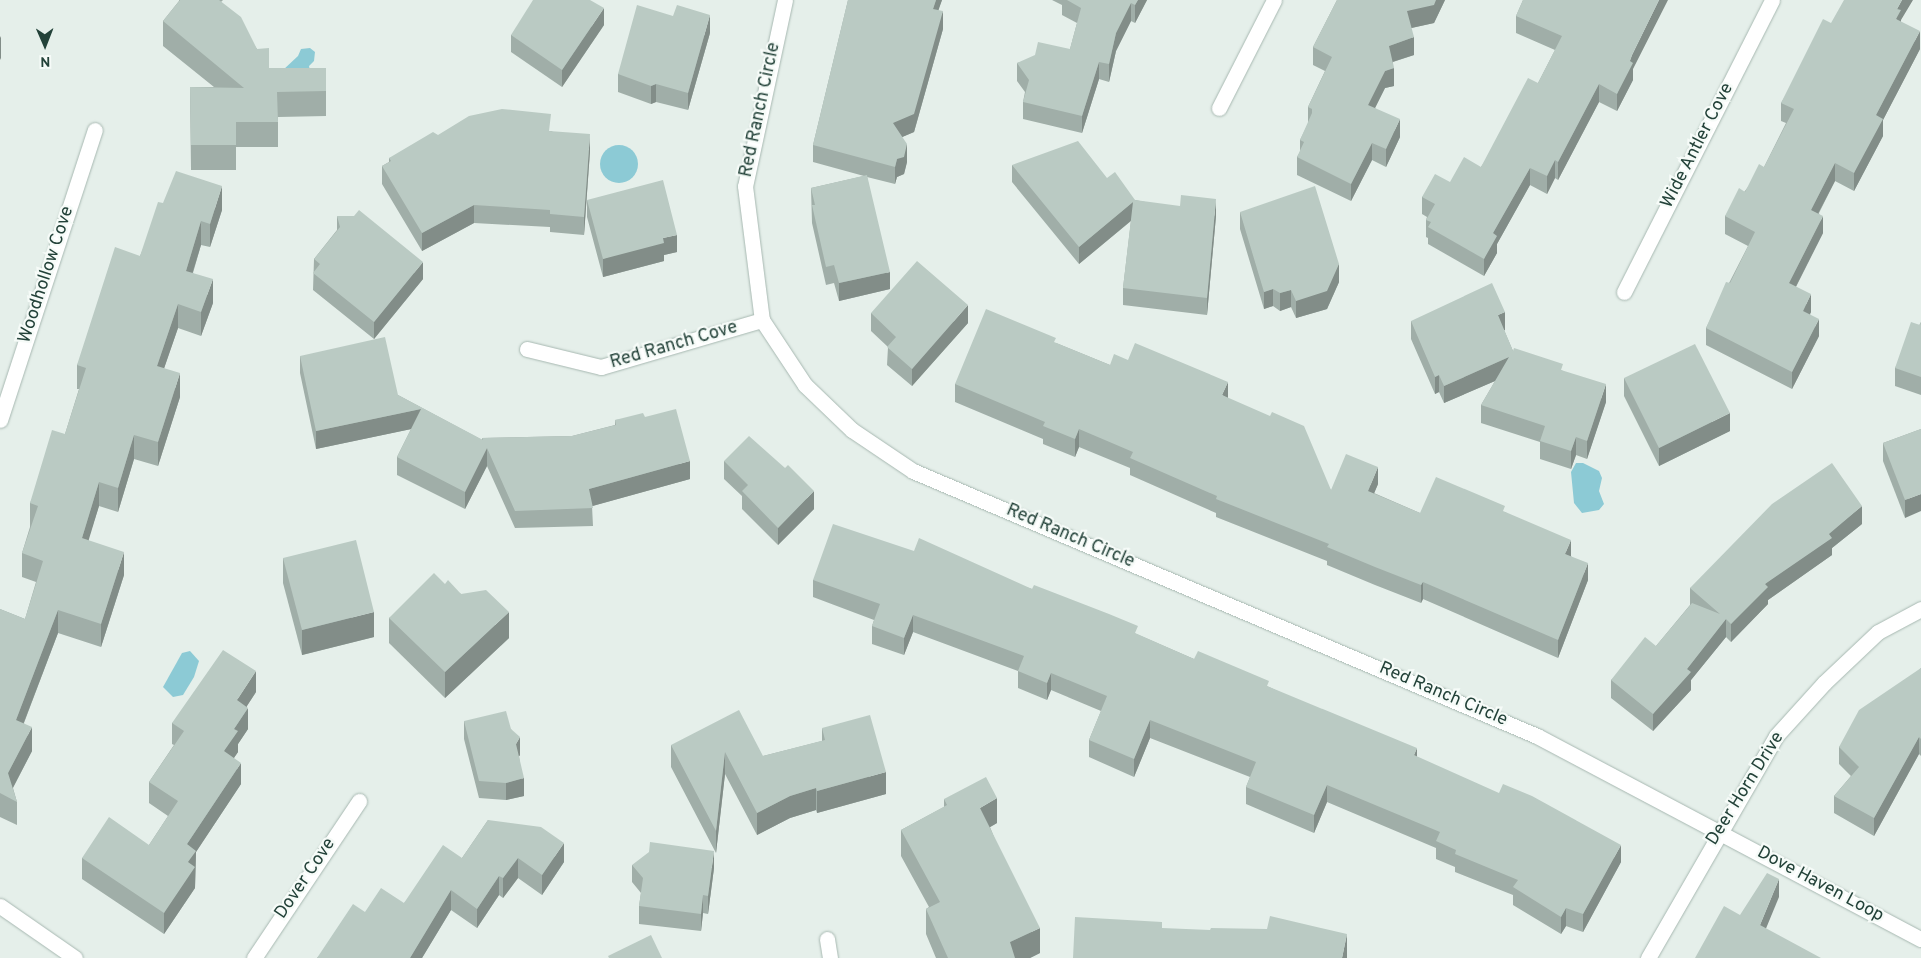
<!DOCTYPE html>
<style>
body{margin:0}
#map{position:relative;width:1921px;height:958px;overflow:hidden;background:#e5efea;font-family:Overpass,sans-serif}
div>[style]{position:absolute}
.water>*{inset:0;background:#8ccad5}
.round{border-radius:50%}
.roads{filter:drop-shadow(0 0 1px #a7b8b1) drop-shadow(0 0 1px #a7b8b1)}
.minor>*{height:15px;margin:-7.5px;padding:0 7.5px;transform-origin:7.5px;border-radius:7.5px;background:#fff}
.wall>*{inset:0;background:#a0aea8}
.shaded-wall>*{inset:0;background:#828d88}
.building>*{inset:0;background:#bacac3}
span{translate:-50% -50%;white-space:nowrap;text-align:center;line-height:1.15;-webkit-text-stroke:4.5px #f6fbf8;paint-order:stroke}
.street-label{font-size:18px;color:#234239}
.north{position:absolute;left:20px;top:20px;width:50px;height:50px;-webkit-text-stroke:4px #f6fbf8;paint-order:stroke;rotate:179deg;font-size:14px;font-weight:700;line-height:20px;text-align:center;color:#234239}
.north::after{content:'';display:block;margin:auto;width:18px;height:22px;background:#234239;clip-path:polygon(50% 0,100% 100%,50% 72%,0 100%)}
</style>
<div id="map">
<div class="water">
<i style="clip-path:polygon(310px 48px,315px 52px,314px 61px,309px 66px,310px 71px,283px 70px,298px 56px,301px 49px)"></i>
<i class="round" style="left:600px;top:145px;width:38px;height:38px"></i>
<i style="clip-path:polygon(1576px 463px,1583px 463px,1599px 471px,1602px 478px,1599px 491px,1604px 504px,1599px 510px,1582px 513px,1574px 503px,1571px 472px)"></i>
<i style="clip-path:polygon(190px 651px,199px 661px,194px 677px,183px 695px,173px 697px,163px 687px,182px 653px)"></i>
</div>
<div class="roads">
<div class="minor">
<i style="left:785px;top:0;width:190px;rotate:102.1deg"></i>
<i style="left:745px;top:186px;width:135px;rotate:82.8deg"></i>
<i style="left:762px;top:320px;width:78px;rotate:56.5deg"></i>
<i style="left:805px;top:385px;width:65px;rotate:43.8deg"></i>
<i style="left:852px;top:430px;width:73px;rotate:33.9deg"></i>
<i style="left:913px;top:471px;width:678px;rotate:23.01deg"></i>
<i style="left:1537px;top:736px;width:434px;rotate:27.9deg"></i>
<i style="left:1219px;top:108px;width:121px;rotate:-63deg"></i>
<i style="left:1624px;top:292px;width:327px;rotate:-63.1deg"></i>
<i style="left:527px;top:349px;width:76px;rotate:13.7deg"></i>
<i style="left:601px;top:367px;width:168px;rotate:-16.3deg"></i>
<i style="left:0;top:420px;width:305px;rotate:-71.9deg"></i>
<i style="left:0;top:906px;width:91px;rotate:34.7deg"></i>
<i style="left:827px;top:939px;width:19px;rotate:81deg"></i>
<i style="left:254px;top:958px;width:189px;rotate:-56.2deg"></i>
<i style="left:1648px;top:958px;width:256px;rotate:-60deg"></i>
<i style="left:1776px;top:736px;width:72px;rotate:-47.8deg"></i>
<i style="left:1824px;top:683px;width:74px;rotate:-43.4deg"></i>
<i style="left:1878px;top:632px;width:49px;rotate:-28.1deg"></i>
</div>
</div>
<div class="wall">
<i style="clip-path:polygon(179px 0,223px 0,221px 2px,257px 49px,269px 68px,326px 68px,326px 116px,278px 117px,278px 147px,236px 147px,236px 170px,191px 170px,190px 87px,214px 87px,163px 46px,163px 21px,179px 1px)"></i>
<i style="clip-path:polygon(848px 0,942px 0,938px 10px,943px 29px,914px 132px,902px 137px,907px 162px,904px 174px,897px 177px,895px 184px,867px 177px,890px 289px,839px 301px,834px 283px,826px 285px,812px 223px,811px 188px,864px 176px,813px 162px,813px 145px)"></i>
<i style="clip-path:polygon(1052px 0,1147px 0,1135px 23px,1131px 21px,1116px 51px,1109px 82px,1099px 79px,1082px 133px,1023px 119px,1023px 102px,1025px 92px,1017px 81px,1017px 63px,1070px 49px,1077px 23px,1062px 15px,1062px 5px)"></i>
<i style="clip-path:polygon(1337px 0,1445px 0,1434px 23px,1411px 28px,1414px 55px,1393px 62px,1394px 86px,1385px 88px,1375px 108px,1400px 137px,1386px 167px,1372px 160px,1351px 201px,1297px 175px,1297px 157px,1300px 152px,1300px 140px,1308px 124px,1308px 107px,1325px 71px,1313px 65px,1313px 47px)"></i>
<i style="clip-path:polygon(1523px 0,1633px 69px,1633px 80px,1617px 111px,1599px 102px,1558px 180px,1555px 178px,1547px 194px,1530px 185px,1497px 244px,1497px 253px,1484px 276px,1428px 244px,1428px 238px,1426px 237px,1426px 220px,1427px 217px,1422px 214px,1422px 197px,1481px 167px,1538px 83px,1555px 50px,1516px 33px,1516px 16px)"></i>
<i style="clip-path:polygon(1901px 20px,1901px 22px,1920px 49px,1883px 120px,1883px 136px,1854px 191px,1835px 181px,1819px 213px,1823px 233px,1796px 287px,1811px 312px,1810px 314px,1819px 336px,1792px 389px,1706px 345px,1706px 328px,1748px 246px,1725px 234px,1725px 216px,1764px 167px,1786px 123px,1781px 121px,1781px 103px,1831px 23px)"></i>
<i style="clip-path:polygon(604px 25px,562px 87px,511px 52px,511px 35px)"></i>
<i style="clip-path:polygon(710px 33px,688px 110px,656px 102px,651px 104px,618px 92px,618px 74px)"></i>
<i style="clip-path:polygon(551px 131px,590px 151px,584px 235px,550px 232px,550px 227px,474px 223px,422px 251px,382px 184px,382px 166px,389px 162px,389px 158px)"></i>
<i style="clip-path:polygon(1012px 165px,1135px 200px,1216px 216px,1207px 315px,1123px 305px,1123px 288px,1131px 221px,1079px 264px,1012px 182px)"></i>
<i style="clip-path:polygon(587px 200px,677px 252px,664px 255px,664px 261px,603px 277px,587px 217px)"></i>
<i style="clip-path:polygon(163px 203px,222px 210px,210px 247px,201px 245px,193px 273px,213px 303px,201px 336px,178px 328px,164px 368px,180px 397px,158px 466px,134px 459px,118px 512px,99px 506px,88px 540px,124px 575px,101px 647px,58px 633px,24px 723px,32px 751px,13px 788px,17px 802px,17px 825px,0 817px,0 609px,25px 619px,36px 582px,22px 577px,22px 553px,30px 527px,30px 503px,65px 434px,79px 389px,77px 389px,77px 365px,140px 256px)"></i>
<i style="clip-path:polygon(1240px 212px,1339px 282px,1327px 309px,1296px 318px,1291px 307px,1280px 311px,1273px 306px,1264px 309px,1240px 229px)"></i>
<i style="clip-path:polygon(337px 216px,423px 279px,374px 339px,313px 290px,314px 259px,337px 230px)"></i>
<i style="clip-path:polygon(871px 313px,968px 323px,912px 386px,887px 365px,888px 347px,871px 331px)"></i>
<i style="clip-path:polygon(1411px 321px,1505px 330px,1504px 330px,1513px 351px,1563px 371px,1606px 402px,1587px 459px,1576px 455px,1571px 469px,1540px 459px,1540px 442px,1481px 423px,1481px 405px,1495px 381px,1444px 403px,1439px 392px,1435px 394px,1411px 339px)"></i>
<i style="clip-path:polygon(1921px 322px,1921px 395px,1895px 386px,1895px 368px)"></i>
<i style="clip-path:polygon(1056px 343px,1110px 365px,1228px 398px,1331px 490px,1378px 484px,1374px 493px,1420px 513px,1505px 512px,1571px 556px,1588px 580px,1558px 658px,1423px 599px,1421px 603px,1375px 585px,1327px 565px,1327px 561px,1216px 517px,1216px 513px,1130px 475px,1130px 468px,1079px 447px,1075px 457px,1043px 444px,1043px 439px,955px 402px,955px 384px)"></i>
<i style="clip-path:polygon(300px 356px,398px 395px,482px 440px,482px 438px,572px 436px,615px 425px,615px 420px,645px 417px,690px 479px,592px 506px,593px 526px,515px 528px,487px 466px,465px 509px,397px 475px,397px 457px,411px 429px,316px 449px,300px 373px)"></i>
<i style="clip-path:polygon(1624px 378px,1730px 431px,1659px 466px,1624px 396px)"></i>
<i style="clip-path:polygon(1921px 429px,1905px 518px,1883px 461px,1883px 443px)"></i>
<i style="clip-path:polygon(724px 461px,785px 468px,814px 509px,778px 545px,742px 509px,742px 496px,724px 479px)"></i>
<i style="clip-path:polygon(1862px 524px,1832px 548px,1832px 555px,1768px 600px,1768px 604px,1731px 642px,1726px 637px,1691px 680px,1691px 690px,1653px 731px,1611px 698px,1611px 680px,1656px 646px,1690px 605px,1690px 588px)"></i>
<i style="clip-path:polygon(914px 551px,1032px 589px,1194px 659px,1269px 687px,1417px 757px,1621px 862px,1583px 932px,1566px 926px,1561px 934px,1513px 905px,1513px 895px,1455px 872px,1455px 867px,1436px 859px,1436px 848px,1327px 802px,1314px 833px,1246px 804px,1246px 787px,1250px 777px,1150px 738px,1134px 777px,1089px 757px,1089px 740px,1101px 711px,1051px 690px,1047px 700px,1018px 688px,1018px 671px,913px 632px,904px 655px,872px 644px,872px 626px,874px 620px,813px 597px,813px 580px)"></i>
<i style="clip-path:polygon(283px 558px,374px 637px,302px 655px,283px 583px)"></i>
<i style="clip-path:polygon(445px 584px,461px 594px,509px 638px,445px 698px,389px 643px,389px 618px)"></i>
<i style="clip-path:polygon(1921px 668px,1921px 756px,1919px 754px,1874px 836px,1834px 813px,1834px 796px,1851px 776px,1839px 764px,1839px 747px)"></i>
<i style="clip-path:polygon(256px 692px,247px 706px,248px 729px,238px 744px,238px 752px,234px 758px,241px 784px,196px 852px,195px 888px,164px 934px,82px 879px,82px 858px,149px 845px,168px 816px,149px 803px,149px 782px,174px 745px,172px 744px,172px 723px)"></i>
<i style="clip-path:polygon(464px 721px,511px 729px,520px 755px,519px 756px,524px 796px,506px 800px,479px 798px,464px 739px)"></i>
<i style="clip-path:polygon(822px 728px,886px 794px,817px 813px,816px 810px,790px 818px,757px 835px,725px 774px,716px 853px,671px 767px,671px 745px,763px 756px,822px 741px)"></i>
<i style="clip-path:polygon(944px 799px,997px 823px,990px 827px,1040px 953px,1030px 958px,936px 958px,926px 934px,926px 909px,929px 907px,901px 856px,901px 830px,944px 807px)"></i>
<i style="clip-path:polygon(488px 820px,564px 862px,542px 895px,518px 878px,503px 898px,499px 895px,477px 928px,451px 910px,422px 958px,317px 958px,365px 912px,404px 903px,462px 858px)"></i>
<i style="clip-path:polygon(632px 865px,714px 868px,708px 914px,703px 913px,701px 931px,639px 924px,639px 906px,641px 893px,632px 882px)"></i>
</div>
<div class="shaded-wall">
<i style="clip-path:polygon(936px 0,942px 0,933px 26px,933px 9px)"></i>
<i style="clip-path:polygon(1138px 0,1147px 0,1135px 23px,1135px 5px)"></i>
<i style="clip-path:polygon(1436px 0,1445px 0,1434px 23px,1407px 29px,1407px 11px)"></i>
<i style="clip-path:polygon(1659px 0,1668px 0,1633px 69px,1633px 80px,1617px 111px,1617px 94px,1632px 55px)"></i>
<i style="clip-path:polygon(1902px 0,1913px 0,1901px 20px,1901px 28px,1896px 19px,1897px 9px)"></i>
<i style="clip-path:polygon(1131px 3px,1131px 21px,1116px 51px,1109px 82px,1109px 64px,1116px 33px)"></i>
<i style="clip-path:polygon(604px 8px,604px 25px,562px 87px,562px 70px)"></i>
<i style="clip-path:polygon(943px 11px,943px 29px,914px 132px,893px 141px,893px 123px)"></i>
<i style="clip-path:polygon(710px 15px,710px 33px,688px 110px,688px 93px)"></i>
<i style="clip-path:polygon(1920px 31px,1920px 49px,1883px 120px,1883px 136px,1854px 191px,1854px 173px,1876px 115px)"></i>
<i style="clip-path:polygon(1px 36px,1px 58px,0 60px,0 38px)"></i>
<i style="clip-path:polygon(1414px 37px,1414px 55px,1389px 63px,1389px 46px)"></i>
<i style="clip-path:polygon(1099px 62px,1099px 79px,1082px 133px,1082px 116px)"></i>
<i style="clip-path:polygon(1394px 68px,1394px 86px,1385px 88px,1368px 122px,1368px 105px,1385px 71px)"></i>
<i style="clip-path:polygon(656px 84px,656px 102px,651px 104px,651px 86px)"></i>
<i style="clip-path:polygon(1599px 84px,1599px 102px,1558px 180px,1558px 162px)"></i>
<i style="clip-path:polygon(1400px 119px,1400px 137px,1386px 167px,1386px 149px)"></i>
<i style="clip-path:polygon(590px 134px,590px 151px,584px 235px,584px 217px)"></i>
<i style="clip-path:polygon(1372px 143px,1372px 160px,1351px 201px,1351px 184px)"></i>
<i style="clip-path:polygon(907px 144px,907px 162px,904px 174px,897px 177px,895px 184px,895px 167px,897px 159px)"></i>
<i style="clip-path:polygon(1555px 160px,1555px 178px,1547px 194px,1547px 176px)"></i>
<i style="clip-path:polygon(1835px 163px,1835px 181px,1811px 227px,1811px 210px)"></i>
<i style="clip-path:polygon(1530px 168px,1530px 185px,1497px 244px,1497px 253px,1484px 276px,1484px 259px,1493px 233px)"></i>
<i style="clip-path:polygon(222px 186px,222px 210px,210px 247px,210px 224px)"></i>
<i style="clip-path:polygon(1216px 199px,1216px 216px,1207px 315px,1207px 298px)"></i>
<i style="clip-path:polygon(1133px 202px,1133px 219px,1079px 264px,1079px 247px)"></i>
<i style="clip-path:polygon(474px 205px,474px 223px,422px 251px,422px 233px)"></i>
<i style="clip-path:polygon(1823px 216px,1823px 233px,1789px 300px,1789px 283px)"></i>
<i style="clip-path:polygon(201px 221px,201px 245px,186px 294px,186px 271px)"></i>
<i style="clip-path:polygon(677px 235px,677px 252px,664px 255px,664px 261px,603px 277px,603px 259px,663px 238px)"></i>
<i style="clip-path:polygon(423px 262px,423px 279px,374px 339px,374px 322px)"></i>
<i style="clip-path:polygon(1339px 264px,1339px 282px,1327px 309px,1296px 318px,1296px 301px)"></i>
<i style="clip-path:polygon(890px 272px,890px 289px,839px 301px,839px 283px)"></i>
<i style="clip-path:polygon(213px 279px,213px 303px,201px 336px,201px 312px)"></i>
<i style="clip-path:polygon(1273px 289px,1273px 306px,1264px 309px,1264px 292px)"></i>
<i style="clip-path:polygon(1291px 290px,1291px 307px,1280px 311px,1280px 293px)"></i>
<i style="clip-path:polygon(1811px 294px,1811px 312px,1803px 328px,1803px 311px)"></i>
<i style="clip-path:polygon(178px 304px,178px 328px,157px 389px,157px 366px)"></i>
<i style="clip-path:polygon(968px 305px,968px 323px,912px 386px,912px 369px)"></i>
<i style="clip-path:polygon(1505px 312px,1505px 330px,1498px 333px,1498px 315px)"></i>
<i style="clip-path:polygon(1819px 319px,1819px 336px,1792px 389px,1792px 372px)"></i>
<i style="clip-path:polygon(1509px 357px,1509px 375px,1444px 403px,1444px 386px)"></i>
<i style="clip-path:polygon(180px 373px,180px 397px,158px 466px,158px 442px)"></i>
<i style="clip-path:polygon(1439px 375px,1439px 392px,1435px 394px,1435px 377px)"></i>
<i style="clip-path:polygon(1228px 382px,1228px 399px,1222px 395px)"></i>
<i style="clip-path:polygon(1606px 384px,1606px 402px,1587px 459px,1587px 441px)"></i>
<i style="clip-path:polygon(421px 409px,421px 427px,316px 449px,316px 431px)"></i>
<i style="clip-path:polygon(1730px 413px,1730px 431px,1659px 466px,1659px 448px)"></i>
<i style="clip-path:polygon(1079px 429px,1079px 447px,1075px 457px,1075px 439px)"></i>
<i style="clip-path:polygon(134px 435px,134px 459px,118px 512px,118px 488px)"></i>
<i style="clip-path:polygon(1576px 437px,1576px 455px,1571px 469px,1571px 451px)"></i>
<i style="clip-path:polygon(487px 448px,487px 466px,465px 509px,465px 492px)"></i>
<i style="clip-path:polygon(690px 461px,690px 479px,589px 507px,589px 489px)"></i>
<i style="clip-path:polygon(1378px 467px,1378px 484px,1368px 508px,1368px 491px)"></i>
<i style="clip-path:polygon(99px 482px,99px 506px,82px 562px,82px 538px)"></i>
<i style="clip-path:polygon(814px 491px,814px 509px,778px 545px,778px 528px)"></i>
<i style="clip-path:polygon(1921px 494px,1921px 511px,1905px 518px,1905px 500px)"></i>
<i style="clip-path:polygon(1862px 506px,1862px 524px,1832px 548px,1832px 555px,1768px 600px,1768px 604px,1731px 642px,1731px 624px,1765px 584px)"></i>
<i style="clip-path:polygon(1571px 540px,1571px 557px,1565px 554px)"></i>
<i style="clip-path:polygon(124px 552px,124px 575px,101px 647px,101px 624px)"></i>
<i style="clip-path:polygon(1588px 563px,1588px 580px,1558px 658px,1558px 640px)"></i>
<i style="clip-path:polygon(1423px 582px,1423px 599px,1421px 603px,1421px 585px)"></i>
<i style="clip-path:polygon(58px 610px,58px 633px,16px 743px,16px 720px)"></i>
<i style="clip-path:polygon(374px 612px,374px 637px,302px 655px,302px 630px)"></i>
<i style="clip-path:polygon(509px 612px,509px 638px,445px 698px,445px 672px)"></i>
<i style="clip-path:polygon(913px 615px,913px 632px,904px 655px,904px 638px)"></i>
<i style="clip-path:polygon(1726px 619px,1726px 637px,1691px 680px,1691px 690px,1653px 731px,1653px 714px,1687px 669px)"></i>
<i style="clip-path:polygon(256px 671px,256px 692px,237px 721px,237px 700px)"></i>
<i style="clip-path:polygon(1051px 673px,1051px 690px,1047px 700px,1047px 683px)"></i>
<i style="clip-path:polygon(248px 708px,248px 729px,238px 744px,238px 752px,224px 772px,224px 751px,234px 729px)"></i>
<i style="clip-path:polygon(1150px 720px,1150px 738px,1134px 777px,1134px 759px)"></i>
<i style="clip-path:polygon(32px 727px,32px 751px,8px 797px,8px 773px)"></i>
<i style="clip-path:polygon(520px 737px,520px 755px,516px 761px,516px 744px)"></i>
<i style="clip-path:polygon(1919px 737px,1919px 754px,1874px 836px,1874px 818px)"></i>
<i style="clip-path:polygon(1417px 748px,1417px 765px,1414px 755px)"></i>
<i style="clip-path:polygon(725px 752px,725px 774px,716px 853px,716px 831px)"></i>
<i style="clip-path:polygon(241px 763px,241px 784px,196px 852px,195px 888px,164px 934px,164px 913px,187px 844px)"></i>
<i style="clip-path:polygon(886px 772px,886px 794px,817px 813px,817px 791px)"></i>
<i style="clip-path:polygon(524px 778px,524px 796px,506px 800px,506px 783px)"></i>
<i style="clip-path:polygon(1327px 785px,1327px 802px,1314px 833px,1314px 815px)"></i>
<i style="clip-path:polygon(816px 788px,816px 810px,790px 818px,757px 835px,757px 813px,790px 796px)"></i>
<i style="clip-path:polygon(997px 798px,997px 823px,980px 833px,980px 808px)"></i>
<i style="clip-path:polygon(564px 843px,564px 862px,542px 895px,542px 875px)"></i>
<i style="clip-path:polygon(1621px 845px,1621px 862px,1583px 932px,1583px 914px)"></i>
<i style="clip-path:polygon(714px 851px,714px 868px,708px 914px,708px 896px)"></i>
<i style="clip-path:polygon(518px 858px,518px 878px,503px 898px,503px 878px)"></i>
<i style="clip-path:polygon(499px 876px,499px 895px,477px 928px,477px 909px)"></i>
<i style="clip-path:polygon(1779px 879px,1779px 897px,1760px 943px,1760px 925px)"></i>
<i style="clip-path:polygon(451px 890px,451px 910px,422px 958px,410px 958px)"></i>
<i style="clip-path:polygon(703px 895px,703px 913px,701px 931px,701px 914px)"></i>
<i style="clip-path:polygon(1566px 908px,1566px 926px,1561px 934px,1561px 917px)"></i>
<i style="clip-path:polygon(1040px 928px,1040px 953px,1030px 958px,1010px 958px,1010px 942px)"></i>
<i style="clip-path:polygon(1347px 934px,1347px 958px,1342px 958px)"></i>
</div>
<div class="building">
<i style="clip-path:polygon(180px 0,219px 0,241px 17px,257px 49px,269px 48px,269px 68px,326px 68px,326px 91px,277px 92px,278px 122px,236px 122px,236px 145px,191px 145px,190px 87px,244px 88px,163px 21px)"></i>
<i style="clip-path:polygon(533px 0,590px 0,604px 8px,562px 70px,511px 35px)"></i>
<i style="clip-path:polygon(848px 0,936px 0,933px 9px,943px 11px,914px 114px,893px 123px,907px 144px,904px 157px,897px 159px,895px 167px,813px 145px)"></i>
<i style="clip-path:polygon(1067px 0,1138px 0,1135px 5px,1131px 3px,1116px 33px,1109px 64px,1099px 62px,1082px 116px,1023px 102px,1029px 80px,1017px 63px,1035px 55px,1038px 42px,1070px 49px,1081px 8px)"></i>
<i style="clip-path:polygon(1337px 0,1436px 0,1434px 5px,1407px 11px,1414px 37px,1389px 46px,1394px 68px,1385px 71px,1368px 105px,1400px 119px,1386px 149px,1372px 143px,1351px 184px,1297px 157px,1304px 142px,1300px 140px,1312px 113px,1312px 109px,1308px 107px,1332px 57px,1313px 47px)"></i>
<i style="clip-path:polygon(1523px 0,1659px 0,1632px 55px,1630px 61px,1633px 63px,1617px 94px,1599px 84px,1558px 162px,1555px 160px,1547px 176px,1530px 168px,1493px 233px,1497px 236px,1484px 259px,1428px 227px,1431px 222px,1426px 220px,1435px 204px,1422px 197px,1435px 174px,1450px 182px,1464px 157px,1481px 167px,1528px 78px,1538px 83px,1562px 36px,1516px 16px)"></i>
<i style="clip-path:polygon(1844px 0,1902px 0,1897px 9px,1901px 10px,1896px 19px,1920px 31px,1876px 115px,1883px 119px,1854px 173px,1835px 163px,1811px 210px,1823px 216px,1789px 283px,1811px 294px,1803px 311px,1819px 319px,1792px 372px,1706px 328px,1726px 282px,1730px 283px,1755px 232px,1725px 216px,1739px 188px,1745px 192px,1759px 164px,1764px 167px,1794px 109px,1781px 103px,1823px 19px,1831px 23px)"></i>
<i style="clip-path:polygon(637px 5px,673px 16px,677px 5px,710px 15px,688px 93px,656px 84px,651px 86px,618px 74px)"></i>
<i style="clip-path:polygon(502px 109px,551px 114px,549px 131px,590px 134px,584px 217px,550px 214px,550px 210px,474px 205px,422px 233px,382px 166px,391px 161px,389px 158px,433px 132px,438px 135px,469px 116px)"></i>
<i style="clip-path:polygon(1078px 141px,1107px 178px,1115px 172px,1135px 200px,1180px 206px,1181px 195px,1216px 199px,1207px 298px,1123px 288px,1133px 202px,1079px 247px,1012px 165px)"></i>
<i style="clip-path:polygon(176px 171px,222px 186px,210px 224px,201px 221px,186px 271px,213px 279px,201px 312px,178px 304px,157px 366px,180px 373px,158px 442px,134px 435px,118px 488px,99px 482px,82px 538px,124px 552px,101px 624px,58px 610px,16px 720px,32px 727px,8px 773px,17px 802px,0 793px,0 609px,25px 619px,43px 561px,22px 553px,38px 506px,30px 503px,52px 430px,65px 434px,86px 368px,77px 365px,115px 247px,140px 256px,158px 202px,163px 203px)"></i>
<i style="clip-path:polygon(867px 175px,890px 272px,839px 283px,834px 265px,826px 267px,812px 205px,815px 205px,811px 188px)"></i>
<i style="clip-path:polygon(663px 180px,677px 235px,663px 238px,664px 243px,603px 259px,587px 200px)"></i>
<i style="clip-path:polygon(1315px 186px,1339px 264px,1327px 291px,1296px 301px,1291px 290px,1280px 293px,1273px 289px,1264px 292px,1240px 212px)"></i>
<i style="clip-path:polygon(359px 210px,423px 262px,374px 322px,313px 273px,320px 264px,314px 259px,340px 227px,337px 216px,354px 216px)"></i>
<i style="clip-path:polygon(917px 261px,968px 305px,912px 369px,887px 347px,896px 337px,871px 313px)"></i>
<i style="clip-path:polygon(1492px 283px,1505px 312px,1498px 315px,1513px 351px,1514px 348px,1563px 364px,1561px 370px,1606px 384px,1587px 441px,1576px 437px,1571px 451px,1540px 441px,1545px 426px,1481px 405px,1509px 357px,1444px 386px,1439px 375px,1435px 377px,1411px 321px)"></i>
<i style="clip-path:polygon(986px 309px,1056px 338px,1054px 342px,1110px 365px,1114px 354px,1128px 360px,1135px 343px,1228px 382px,1222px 395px,1270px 416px,1272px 412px,1304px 426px,1331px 490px,1346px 454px,1378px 467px,1368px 491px,1420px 513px,1436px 477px,1505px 506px,1503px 511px,1571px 540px,1565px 554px,1588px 563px,1558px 640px,1423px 582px,1421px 585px,1375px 567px,1327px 547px,1329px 544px,1216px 499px,1217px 496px,1130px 458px,1133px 452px,1079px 429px,1075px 439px,1043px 426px,1045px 422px,955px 384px)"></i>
<i style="clip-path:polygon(1911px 322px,1920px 325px,1921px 322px,1921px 377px,1895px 368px)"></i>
<i style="clip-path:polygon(385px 337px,398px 395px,483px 440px,482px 438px,572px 436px,616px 425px,615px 420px,643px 413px,645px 417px,676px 409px,690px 461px,589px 489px,593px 508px,515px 511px,487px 448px,465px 492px,397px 457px,421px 409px,316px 431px,300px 356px)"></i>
<i style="clip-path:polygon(1695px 344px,1730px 413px,1659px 448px,1624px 378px)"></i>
<i style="clip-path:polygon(1921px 429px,1921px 494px,1905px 500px,1883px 443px)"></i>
<i style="clip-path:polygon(749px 436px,785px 468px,788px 465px,814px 491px,778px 528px,742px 491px,748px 485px,724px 461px)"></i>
<i style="clip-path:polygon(1832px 463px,1862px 506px,1829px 534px,1832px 538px,1765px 584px,1768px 587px,1731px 624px,1726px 619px,1687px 669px,1691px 672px,1653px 714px,1611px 680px,1645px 637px,1656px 646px,1692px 603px,1720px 614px,1690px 588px,1772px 504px)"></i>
<i style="clip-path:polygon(833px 524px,914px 551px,919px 538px,1032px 589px,1034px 585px,1109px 614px,1138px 626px,1135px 633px,1194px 659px,1198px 651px,1269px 681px,1267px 686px,1417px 748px,1414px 755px,1499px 793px,1503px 784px,1532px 796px,1621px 845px,1583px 914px,1566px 908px,1561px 917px,1513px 887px,1518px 880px,1455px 854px,1456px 850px,1436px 841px,1440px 832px,1327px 785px,1314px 815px,1246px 787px,1256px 762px,1150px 720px,1134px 759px,1089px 740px,1107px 696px,1051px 673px,1047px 683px,1018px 671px,1024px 656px,913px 615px,904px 638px,872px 626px,880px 604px,813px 580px)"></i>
<i style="clip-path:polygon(356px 540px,374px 612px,302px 630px,283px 558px)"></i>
<i style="clip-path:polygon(434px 573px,445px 584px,448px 580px,461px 594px,486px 590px,509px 612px,445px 672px,389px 618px)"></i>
<i style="clip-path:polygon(223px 650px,256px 671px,237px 700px,248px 708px,234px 729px,238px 731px,224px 751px,241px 763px,187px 844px,196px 851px,188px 862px,195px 867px,164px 913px,82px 858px,109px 817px,149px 845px,178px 801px,149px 782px,184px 731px,172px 723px)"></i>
<i style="clip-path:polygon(1921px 668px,1921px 739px,1919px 737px,1874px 818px,1834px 796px,1859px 767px,1839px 747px,1859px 710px)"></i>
<i style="clip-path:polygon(739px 710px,763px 756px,825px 740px,822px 728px,870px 715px,886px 772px,817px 791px,816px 788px,790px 796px,757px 813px,725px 752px,716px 831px,671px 745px)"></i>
<i style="clip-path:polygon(506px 711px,511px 729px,520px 737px,516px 744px,524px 778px,506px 783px,479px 781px,464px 721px)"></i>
<i style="clip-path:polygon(986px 777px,997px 798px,980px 808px,1040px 928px,1010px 942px,1015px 958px,948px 958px,926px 909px,940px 902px,901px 830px,947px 805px,944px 799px)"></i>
<i style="clip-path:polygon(488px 820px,541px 827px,564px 843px,542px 875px,518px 858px,503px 878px,499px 876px,477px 909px,451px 890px,410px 958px,317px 958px,353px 904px,365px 912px,381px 888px,404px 903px,443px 845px,462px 858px)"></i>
<i style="clip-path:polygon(650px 842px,714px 851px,708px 896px,703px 895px,701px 914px,639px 906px,643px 878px,632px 865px,649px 852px)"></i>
<i style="clip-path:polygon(1767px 873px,1779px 879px,1760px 925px,1821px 958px,1695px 958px,1724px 906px,1740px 915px)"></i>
<i style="clip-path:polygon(1270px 916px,1347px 934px,1342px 958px,1073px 958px,1075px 917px,1162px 922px,1162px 928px,1210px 930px,1211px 928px,1267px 929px)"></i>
<i style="clip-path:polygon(651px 935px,662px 958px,609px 958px,608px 956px)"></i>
</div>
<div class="street-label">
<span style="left:761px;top:110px;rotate:-78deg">Red Ranch Circle</span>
<span style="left:1698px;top:146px;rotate:-63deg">Wide Antler Cove</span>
<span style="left:47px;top:275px;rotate:-72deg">Woodhollow Cove</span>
<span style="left:674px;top:346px;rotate:-16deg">Red Ranch Cove</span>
<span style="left:1070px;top:537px;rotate:23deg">Red Ranch Circle</span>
<span style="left:1443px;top:695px;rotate:23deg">Red Ranch Circle</span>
<span style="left:1746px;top:789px;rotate:-58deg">Deer Horn Drive</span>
<span style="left:306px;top:879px;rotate:-56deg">Dover Cove</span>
<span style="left:1820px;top:885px;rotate:28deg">Dove Haven Loop</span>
</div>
<div class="north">N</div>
</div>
